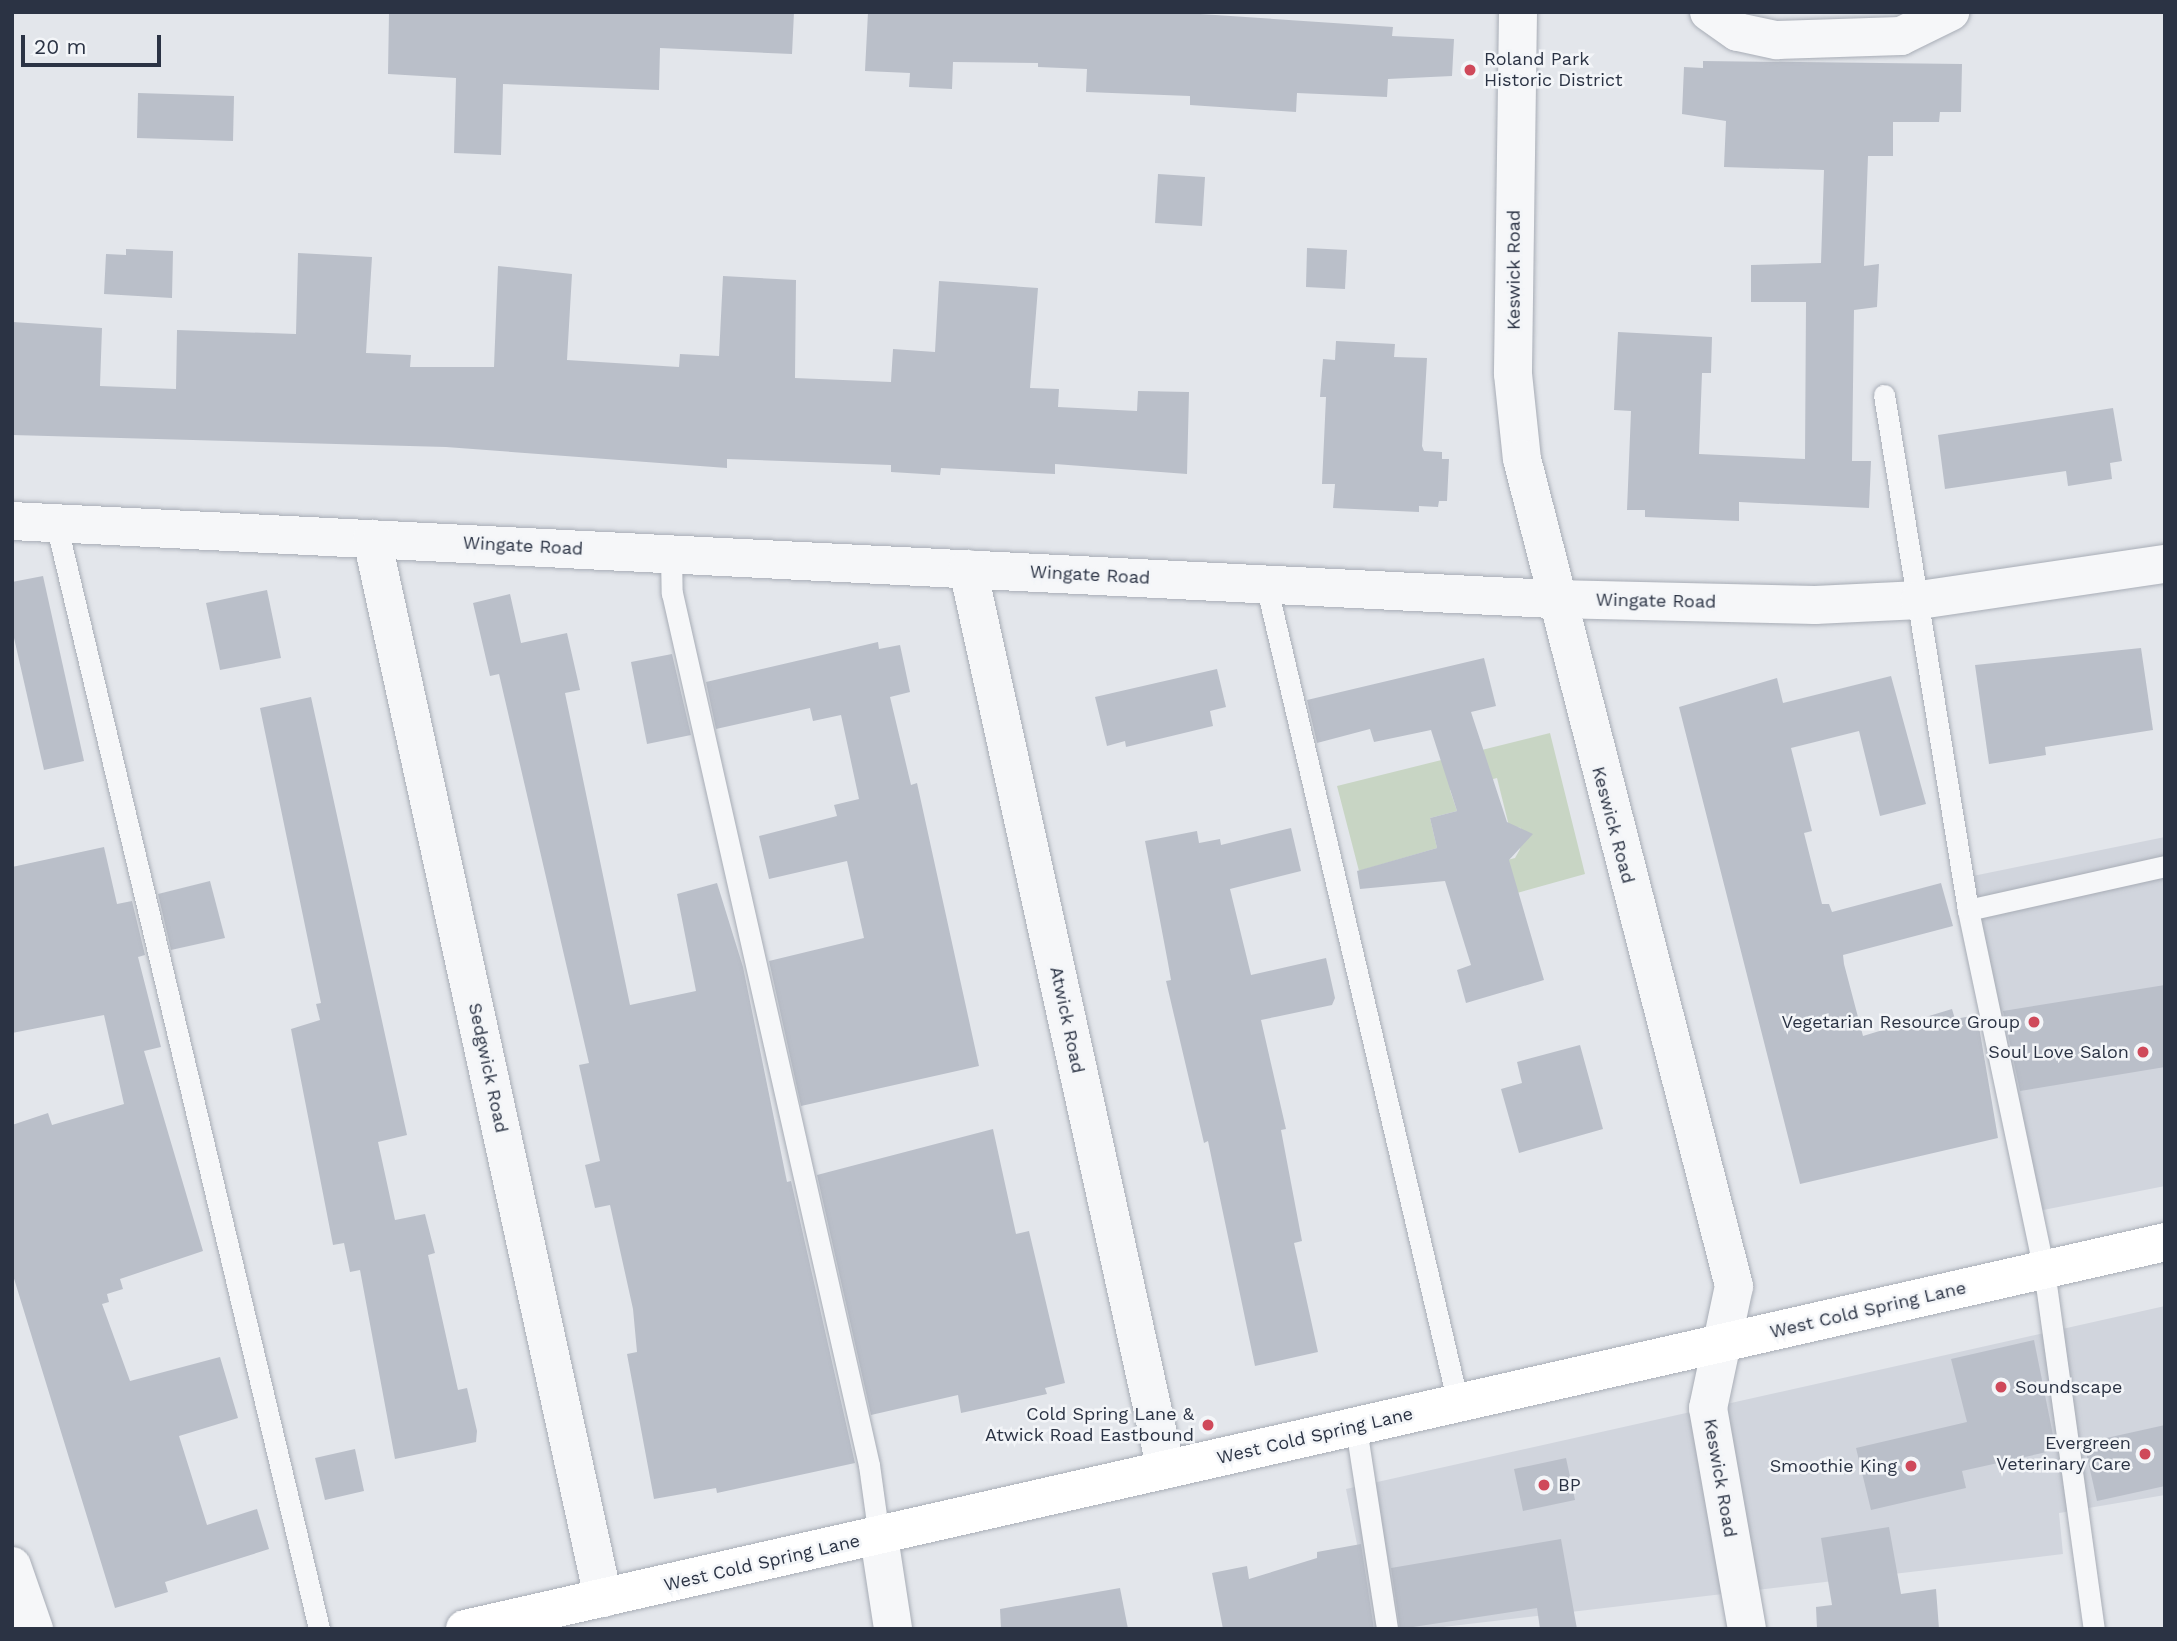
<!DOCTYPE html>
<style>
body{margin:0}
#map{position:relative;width:2177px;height:1641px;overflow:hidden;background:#e3e6eb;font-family:"Work Sans",sans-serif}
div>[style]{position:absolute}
.built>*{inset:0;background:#d1d5dd}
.green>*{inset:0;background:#c8d5c4}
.building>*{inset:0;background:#babfc9}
.roads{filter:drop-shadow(0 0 2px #a8adb6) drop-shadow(0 0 2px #a8adb6)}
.lane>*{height:21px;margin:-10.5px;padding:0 10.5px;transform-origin:10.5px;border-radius:10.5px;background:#f6f7f9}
.street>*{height:38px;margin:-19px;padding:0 19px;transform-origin:19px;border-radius:19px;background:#f6f7f9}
.primary>*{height:38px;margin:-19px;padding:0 19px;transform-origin:19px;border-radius:19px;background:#fff}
.dots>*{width:19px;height:19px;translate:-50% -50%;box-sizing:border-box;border:4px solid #f3f5f8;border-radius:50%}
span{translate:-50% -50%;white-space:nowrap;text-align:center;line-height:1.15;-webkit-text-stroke:5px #f3f5f8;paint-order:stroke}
.poi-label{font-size:18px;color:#2b3344}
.left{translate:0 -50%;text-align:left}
.right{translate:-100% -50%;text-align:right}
.street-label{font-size:18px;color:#2b3344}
.frame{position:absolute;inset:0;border:14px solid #2b3344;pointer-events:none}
.scale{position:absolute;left:21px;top:35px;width:140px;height:32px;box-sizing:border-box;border:4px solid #2b3344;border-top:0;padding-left:9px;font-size:21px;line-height:24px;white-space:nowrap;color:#2b3344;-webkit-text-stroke:5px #f3f5f8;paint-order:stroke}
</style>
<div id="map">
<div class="built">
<i style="clip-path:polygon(2165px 837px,2165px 1186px,2033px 1212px,1968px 877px)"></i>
<i style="clip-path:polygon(2165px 1306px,2165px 1495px,2059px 1513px,2063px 1554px,1426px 1629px,1374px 1629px,1346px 1489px)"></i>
</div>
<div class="green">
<i style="clip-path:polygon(1550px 733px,1585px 874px,1456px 910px,1446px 876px,1515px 858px,1520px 849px,1521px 828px,1509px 826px,1497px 778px,1450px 790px,1457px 811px,1430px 818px,1437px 848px,1359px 871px,1337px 786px)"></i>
</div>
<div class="building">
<i style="clip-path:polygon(389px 12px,794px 12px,792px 54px,660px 48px,659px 90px,503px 84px,501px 155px,454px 153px,456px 78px,388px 74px)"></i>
<i style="clip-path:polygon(868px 12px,1170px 12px,1393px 27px,1392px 36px,1454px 39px,1452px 76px,1388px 79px,1387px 97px,1297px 93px,1296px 112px,1190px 105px,1190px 96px,1086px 92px,1087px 69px,1038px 67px,1038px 63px,953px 62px,952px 89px,909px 87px,910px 73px,865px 71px)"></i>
<i style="clip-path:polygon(1703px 61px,1962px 64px,1961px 112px,1940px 112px,1939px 122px,1893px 122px,1893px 156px,1868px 156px,1864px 266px,1879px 264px,1877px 307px,1854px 310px,1852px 461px,1871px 461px,1869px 508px,1739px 502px,1739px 521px,1645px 517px,1645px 510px,1627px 510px,1631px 411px,1614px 410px,1618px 332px,1712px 337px,1711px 373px,1702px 373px,1699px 454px,1805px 459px,1806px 302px,1751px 302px,1751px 265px,1821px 263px,1824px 170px,1724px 167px,1726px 121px,1682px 114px,1684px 67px,1703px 68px)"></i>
<i style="clip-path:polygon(138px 93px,234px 96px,233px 141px,137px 138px)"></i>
<i style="clip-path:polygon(1158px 174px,1205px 177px,1202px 226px,1155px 223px)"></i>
<i style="clip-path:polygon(1307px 248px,1347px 250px,1345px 289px,1306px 287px)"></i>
<i style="clip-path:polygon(126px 249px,173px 251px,172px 298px,104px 294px,106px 254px,126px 255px)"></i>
<i style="clip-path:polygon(298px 253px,372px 257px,366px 353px,411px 355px,410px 367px,494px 367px,498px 266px,572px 274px,567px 360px,679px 367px,680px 354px,719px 356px,723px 276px,796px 280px,795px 378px,891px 382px,893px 349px,935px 352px,939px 281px,1038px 288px,1030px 388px,1059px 389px,1058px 407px,1137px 411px,1138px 391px,1189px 392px,1187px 474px,1055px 464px,1055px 474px,941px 468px,940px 475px,891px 472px,891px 465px,727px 459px,727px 468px,446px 447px,12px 435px,13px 322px,102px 328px,100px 386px,176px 389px,177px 330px,296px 334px)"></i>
<i style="clip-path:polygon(1336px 341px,1395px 344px,1394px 357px,1427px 358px,1422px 446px,1424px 451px,1442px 452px,1442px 459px,1449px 459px,1447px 501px,1439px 501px,1438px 507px,1419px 506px,1419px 512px,1333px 508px,1335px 484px,1322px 484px,1326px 397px,1320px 397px,1323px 359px,1335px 360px)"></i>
<i style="clip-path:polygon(2113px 408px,2122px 461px,2110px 463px,2112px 479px,2068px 486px,2066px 471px,1945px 489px,1938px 435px)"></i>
<i style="clip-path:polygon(43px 576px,84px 761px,44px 770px,12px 629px,12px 582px)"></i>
<i style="clip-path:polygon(267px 590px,281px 658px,220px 670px,206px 603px)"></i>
<i style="clip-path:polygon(510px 594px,521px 643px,567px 633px,580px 690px,565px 693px,630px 1005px,696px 991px,677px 894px,717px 883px,743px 967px,787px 1182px,791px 1181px,855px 1463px,717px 1493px,716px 1488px,654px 1499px,627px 1354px,637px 1352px,633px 1309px,610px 1205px,595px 1208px,585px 1165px,600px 1161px,579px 1065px,589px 1063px,499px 674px,490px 676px,473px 603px)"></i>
<i style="clip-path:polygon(878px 642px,879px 649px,900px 645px,910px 692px,890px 697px,911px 785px,917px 783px,979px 1066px,801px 1106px,769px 961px,864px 938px,847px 861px,769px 879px,759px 836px,837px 816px,834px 805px,859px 799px,841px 715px,813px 721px,810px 708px,716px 729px,706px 682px)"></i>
<i style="clip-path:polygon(2141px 648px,2153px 730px,2045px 747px,2046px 755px,1989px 764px,1975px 665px)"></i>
<i style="clip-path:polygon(672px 654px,691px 735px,647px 744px,631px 662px)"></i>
<i style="clip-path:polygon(1484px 658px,1496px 706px,1471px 712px,1507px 822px,1533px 834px,1509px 860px,1544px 980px,1466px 1003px,1457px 970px,1471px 965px,1445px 881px,1360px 889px,1357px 871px,1437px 848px,1430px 818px,1457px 811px,1431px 730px,1374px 742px,1370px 729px,1317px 743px,1307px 700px)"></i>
<i style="clip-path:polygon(1217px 669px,1226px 707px,1210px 711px,1213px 726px,1126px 747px,1125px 741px,1107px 746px,1095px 697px)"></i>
<i style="clip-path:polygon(1891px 676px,1926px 804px,1880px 816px,1859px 731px,1791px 748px,1812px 831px,1804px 833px,1822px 904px,1829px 904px,1832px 912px,1941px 883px,1953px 926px,1843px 955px,1844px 964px,1863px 1036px,1952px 1009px,1955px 1019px,1977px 1015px,1998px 1138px,1800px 1184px,1679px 707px,1777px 678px,1783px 703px)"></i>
<i style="clip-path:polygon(311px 697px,407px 1135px,378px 1142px,395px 1220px,425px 1214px,435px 1253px,428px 1255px,458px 1390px,467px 1388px,477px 1431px,476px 1442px,395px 1459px,360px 1270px,350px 1272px,344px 1243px,333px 1245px,291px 1029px,320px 1020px,316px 1004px,321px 1003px,260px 708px)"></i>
<i style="clip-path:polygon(1291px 828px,1301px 871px,1230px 889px,1251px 975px,1326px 958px,1335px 998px,1332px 1005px,1261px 1020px,1286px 1129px,1281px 1130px,1302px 1241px,1294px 1243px,1318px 1352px,1255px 1366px,1208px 1141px,1204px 1143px,1166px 981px,1171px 980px,1168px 963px,1145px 841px,1197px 831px,1199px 843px,1220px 839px,1221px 845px)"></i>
<i style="clip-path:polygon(104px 847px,117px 904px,132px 901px,145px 955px,138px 957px,161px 1047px,144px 1051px,203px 1251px,120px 1279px,123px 1289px,107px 1294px,109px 1302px,102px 1304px,130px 1381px,220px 1357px,238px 1418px,179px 1436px,207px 1525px,257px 1509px,269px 1549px,165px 1582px,168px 1592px,115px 1608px,12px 1272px,12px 1125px,48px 1113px,52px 1125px,124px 1104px,104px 1015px,12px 1033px,12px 867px)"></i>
<i style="clip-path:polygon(210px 881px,225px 938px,171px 950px,158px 894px)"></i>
<i style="clip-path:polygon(2165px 985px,2165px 1067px,2020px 1091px,2003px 1011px)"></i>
<i style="clip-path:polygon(1580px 1045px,1603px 1129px,1519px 1153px,1501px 1089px,1522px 1083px,1517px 1062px)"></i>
<i style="clip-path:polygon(993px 1129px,1016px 1234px,1029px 1231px,1065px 1383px,1045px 1388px,1047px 1394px,961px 1413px,958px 1395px,871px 1415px,817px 1175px)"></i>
<i style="clip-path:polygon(2034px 1340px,2056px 1450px,1962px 1471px,1966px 1488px,1871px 1510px,1856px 1448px,1967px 1422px,1951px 1359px)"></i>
<i style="clip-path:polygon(2165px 1425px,2165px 1486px,2097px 1501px,2084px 1443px)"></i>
<i style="clip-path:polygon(355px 1449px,364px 1491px,325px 1500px,315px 1458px)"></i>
<i style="clip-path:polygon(1566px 1458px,1575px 1500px,1523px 1511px,1514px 1469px)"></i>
<i style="clip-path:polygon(1889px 1527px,1901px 1594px,1936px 1589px,1939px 1629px,1817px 1629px,1816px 1607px,1832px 1605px,1821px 1538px)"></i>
<i style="clip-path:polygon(1561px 1539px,1577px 1629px,1540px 1629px,1537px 1608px,1400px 1629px,1391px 1568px)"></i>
<i style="clip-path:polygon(1361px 1544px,1374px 1629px,1223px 1629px,1212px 1573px,1247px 1566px,1249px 1579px,1317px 1558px,1317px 1552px)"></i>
<i style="clip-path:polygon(1120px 1588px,1128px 1629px,1001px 1629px,1000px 1609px)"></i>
</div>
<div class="roads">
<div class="lane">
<i style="left:1884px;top:395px;width:522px;rotate:80.74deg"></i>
<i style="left:1968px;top:910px;width:368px;rotate:78.1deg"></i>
<i style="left:2044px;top:1270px;width:362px;rotate:82.1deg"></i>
<i style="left:56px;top:523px;width:1137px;rotate:76.62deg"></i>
<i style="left:671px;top:554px;width:39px;rotate:89deg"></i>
<i style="left:672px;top:593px;width:894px;rotate:77.27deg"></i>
<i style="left:869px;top:1465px;width:73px;rotate:82.1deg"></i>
<i style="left:1266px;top:584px;width:841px;rotate:76.81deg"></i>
<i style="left:1968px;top:910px;width:202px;rotate:-12.6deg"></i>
<i style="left:1356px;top:1428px;width:203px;rotate:81.2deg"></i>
</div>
<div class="street">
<i style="left:1518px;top:12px;width:362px;rotate:90.8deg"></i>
<i style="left:1513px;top:374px;width:85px;rotate:84deg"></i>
<i style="left:1522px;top:459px;width:854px;rotate:75.62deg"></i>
<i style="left:1734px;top:1286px;width:125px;rotate:102deg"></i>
<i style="left:1708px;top:1408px;width:224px;rotate:80deg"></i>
<i style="left:1709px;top:12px;width:35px;rotate:35deg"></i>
<i style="left:1738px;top:32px;width:40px;rotate:12deg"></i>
<i style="left:1777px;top:40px;width:124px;rotate:-1.8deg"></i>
<i style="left:1901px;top:36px;width:55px;rotate:-26.1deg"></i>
<i style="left:12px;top:521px;width:1544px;rotate:2.9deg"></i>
<i style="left:1554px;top:599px;width:261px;rotate:1.3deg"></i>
<i style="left:1815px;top:605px;width:105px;rotate:-2.7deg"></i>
<i style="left:1920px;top:600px;width:248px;rotate:-8.4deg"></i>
<i style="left:372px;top:539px;width:1084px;rotate:77.69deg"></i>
<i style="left:968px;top:569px;width:922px;rotate:77.61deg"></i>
<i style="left:879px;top:1537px;width:93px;rotate:81.3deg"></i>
<i style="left:12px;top:1566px;width:67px;rotate:70.8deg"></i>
</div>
<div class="primary">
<i style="left:465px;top:1629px;width:1743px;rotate:-12.82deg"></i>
</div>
</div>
<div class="dots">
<i style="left:1470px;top:70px;background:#cf495a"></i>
<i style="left:2034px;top:1022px;background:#cf495a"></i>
<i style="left:2143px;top:1052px;background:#cf495a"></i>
<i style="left:2001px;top:1387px;background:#cf495a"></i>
<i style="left:1208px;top:1425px;background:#cf495a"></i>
<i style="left:2145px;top:1454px;background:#cf495a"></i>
<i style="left:1911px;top:1466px;background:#cf495a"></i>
<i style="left:1544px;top:1485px;background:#cf495a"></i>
</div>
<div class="poi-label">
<span class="left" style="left:1484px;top:70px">Roland Park<br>Historic District</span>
<span class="right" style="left:2020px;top:1022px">Vegetarian Resource Group</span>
<span class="right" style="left:2129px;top:1052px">Soul Love Salon</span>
<span class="left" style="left:2015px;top:1387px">Soundscape</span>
<span class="right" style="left:1194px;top:1425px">Cold Spring Lane &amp;<br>Atwick Road Eastbound</span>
<span class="right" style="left:2131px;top:1454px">Evergreen<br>Veterinary Care</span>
<span class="right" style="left:1897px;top:1466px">Smoothie King</span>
<span class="left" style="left:1558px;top:1485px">BP</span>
</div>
<div class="street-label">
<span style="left:1514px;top:270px;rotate:-90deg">Keswick Road</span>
<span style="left:523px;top:546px;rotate:3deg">Wingate Road</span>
<span style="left:1090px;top:575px;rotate:3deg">Wingate Road</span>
<span style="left:1656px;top:601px;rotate:1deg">Wingate Road</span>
<span style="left:1613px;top:825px;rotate:75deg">Keswick Road</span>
<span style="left:1067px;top:1020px;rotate:78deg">Atwick Road</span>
<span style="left:488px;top:1068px;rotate:78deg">Sedgwick Road</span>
<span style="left:1868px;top:1310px;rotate:-13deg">West Cold Spring Lane</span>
<span style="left:1315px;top:1436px;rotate:-13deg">West Cold Spring Lane</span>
<span style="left:1720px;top:1478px;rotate:80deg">Keswick Road</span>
<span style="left:762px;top:1563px;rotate:-13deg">West Cold Spring Lane</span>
</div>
<div class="frame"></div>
<div class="scale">20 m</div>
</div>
